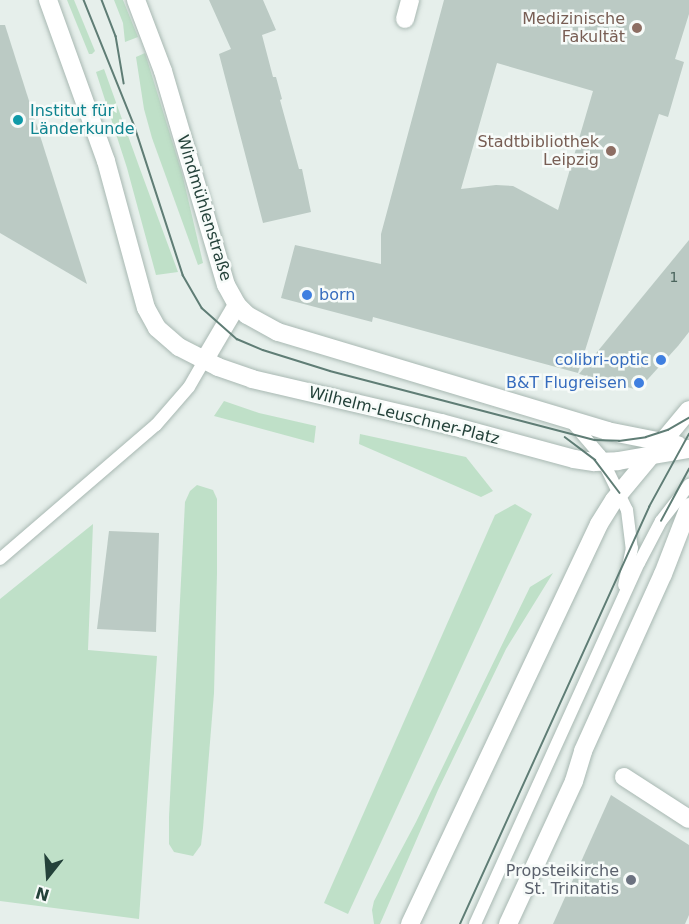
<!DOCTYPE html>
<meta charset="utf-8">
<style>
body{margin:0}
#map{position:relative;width:689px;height:924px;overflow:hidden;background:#e6efeb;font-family:"DejaVu Sans",sans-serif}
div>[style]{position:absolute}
.green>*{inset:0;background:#bfe0c8}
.building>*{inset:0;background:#bbcac4}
.roads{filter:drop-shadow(0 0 2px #a8b8b2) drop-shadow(0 0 2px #a8b8b2)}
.lane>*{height:12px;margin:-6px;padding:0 6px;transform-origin:6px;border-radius:6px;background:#fff}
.street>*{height:18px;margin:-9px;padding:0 9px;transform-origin:9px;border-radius:9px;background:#fff}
.secondary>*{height:18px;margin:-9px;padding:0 9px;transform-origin:9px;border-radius:9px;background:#fff}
.tram>*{height:1.5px;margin:-0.75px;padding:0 0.75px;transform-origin:0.75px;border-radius:0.75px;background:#5f7d75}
.dots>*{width:16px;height:16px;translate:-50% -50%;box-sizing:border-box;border:3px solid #f7fbf9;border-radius:50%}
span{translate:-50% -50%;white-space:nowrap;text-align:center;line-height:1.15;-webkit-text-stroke:5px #f7fbf9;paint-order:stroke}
.number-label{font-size:14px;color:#4a645c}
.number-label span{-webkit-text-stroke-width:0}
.education-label{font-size:16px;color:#785e54}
.right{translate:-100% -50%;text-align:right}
.culture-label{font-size:16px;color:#0d838f}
.left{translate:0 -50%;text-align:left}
.street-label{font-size:16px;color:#24423a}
.shop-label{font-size:16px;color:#366cbe}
.worship-label{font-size:16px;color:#5b616d}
.north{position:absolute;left:18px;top:846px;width:60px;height:60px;-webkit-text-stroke:4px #f7fbf9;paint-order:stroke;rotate:197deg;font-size:16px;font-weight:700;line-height:24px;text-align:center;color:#24423a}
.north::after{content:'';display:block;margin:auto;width:21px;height:27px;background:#24423a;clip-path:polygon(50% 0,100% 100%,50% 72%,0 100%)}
</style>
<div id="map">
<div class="green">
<i style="clip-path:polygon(67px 0,74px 0,95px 51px,92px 54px,89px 54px)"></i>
<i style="clip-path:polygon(114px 0,123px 0,138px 37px,125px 42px,123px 23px)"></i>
<i style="clip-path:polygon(145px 53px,182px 173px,203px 263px,198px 265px,152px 138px,144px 109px,136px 57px)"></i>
<i style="clip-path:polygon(104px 69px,140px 169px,178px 272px,156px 275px,127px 168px,96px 72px)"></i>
<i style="clip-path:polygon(224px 401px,259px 413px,316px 426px,314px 443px,214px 416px)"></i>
<i style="clip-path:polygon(360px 434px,466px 457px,493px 491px,481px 497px,359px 444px)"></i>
<i style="clip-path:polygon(197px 485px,213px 490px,217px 499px,217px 573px,214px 693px,203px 828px,201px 845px,193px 856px,174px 852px,169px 844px,169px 817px,185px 502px,190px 491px)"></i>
<i style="clip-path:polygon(515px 504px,532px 514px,348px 914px,324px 903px,495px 515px)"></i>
<i style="clip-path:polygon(93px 524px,88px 650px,157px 656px,139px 919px,0 901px,0 599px)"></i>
<i style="clip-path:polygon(553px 573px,506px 649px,438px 790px,380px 924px,374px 924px,372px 910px,374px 901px,416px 822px,530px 587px)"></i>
</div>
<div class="building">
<i style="clip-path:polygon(209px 0,263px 0,276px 30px,262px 35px,273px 77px,276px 77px,282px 99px,280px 100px,299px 169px,302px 169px,311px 212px,263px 223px,219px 54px,231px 49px)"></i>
<i style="clip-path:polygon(evenodd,444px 0,689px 0,689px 14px,675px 59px,684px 62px,668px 117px,659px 114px,578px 373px,373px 317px,372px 322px,281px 298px,295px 245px,381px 264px,381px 234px,444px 0,497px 63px,593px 91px,558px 210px,513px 186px,496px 185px,461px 189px,497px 63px)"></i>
<i style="clip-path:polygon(0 25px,5px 25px,87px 284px,0 233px)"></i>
<i style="clip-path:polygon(689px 240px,689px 332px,678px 346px,638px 390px,579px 374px)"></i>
<i style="clip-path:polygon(109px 531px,159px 533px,156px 632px,97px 629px)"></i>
<i style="clip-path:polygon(611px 795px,689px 845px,689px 915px,685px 924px,553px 924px)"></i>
</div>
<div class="roads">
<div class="lane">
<i style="left:570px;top:420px;width:46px;rotate:49.4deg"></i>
<i style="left:600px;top:455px;width:61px;rotate:63.9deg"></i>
<i style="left:627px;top:510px;width:38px;rotate:83deg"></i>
<i style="left:632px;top:548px;width:38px;rotate:102deg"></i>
<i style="left:0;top:559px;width:206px;rotate:-40.7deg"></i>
<i style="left:156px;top:425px;width:50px;rotate:-49deg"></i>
<i style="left:189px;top:387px;width:30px;rotate:-60deg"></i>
<i style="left:475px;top:924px;width:397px;rotate:-65.6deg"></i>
<i style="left:639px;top:563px;width:47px;rotate:-62.4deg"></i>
<i style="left:661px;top:521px;width:46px;rotate:-52.1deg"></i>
</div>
<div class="street">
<i style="left:405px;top:19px;width:20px;rotate:-75deg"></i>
<i style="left:624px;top:777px;width:77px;rotate:32.9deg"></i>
</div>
<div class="secondary">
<i style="left:48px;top:0;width:171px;rotate:70.2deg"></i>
<i style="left:106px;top:161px;width:152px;rotate:74.8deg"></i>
<i style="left:146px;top:308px;width:23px;rotate:61deg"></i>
<i style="left:157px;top:328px;width:29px;rotate:41deg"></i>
<i style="left:179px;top:347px;width:44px;rotate:27.1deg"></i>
<i style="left:218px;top:367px;width:36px;rotate:19deg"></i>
<i style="left:252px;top:379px;width:194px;rotate:13.1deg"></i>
<i style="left:441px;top:423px;width:138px;rotate:15.1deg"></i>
<i style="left:574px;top:459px;width:20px;rotate:9deg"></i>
<i style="left:594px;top:462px;width:24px;rotate:-2deg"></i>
<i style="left:618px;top:461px;width:72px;rotate:-9.6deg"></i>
<i style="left:136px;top:0;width:76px;rotate:69.2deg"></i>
<i style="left:163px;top:71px;width:223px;rotate:73.6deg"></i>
<i style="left:226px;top:285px;width:23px;rotate:61deg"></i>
<i style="left:237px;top:305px;width:14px;rotate:45deg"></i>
<i style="left:247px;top:315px;width:35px;rotate:29deg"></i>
<i style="left:278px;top:332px;width:344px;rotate:16.7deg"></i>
<i style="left:607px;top:431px;width:72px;rotate:11.2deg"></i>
<i style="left:204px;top:361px;width:65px;rotate:-59.5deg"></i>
<i style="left:410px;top:924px;width:442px;rotate:-64.7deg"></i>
<i style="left:599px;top:524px;width:28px;rotate:-58deg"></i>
<i style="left:614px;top:500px;width:117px;rotate:-50.2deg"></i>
<i style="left:508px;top:924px;width:157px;rotate:-65.2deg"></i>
<i style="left:574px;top:781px;width:31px;rotate:-73deg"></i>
<i style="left:583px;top:751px;width:194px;rotate:-65.7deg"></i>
<i style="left:663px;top:574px;width:72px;rotate:-68.8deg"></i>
</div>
</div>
<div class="tram">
<i style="left:84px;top:0;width:137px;rotate:68.1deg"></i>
<i style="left:135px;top:127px;width:156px;rotate:72deg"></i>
<i style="left:183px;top:275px;width:38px;rotate:60deg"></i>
<i style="left:202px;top:308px;width:47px;rotate:41.5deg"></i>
<i style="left:237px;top:339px;width:28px;rotate:23deg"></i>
<i style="left:263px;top:350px;width:70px;rotate:17.4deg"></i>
<i style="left:330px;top:371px;width:274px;rotate:14.6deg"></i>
<i style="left:595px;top:440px;width:24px;rotate:2deg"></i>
<i style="left:619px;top:441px;width:27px;rotate:-8deg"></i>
<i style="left:646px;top:437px;width:23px;rotate:-18deg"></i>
<i style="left:668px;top:430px;width:24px;rotate:-30deg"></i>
<i style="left:102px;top:0;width:39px;rotate:69deg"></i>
<i style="left:116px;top:36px;width:48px;rotate:80.3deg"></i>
<i style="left:565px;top:437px;width:38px;rotate:37deg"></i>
<i style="left:595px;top:460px;width:41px;rotate:52.9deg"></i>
<i style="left:661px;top:521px;width:59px;rotate:-61.7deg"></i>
<i style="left:460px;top:924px;width:458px;rotate:-65.6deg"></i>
<i style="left:649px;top:507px;width:83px;rotate:-61.3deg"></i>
</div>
<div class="dots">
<i style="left:637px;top:28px;background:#8d6e63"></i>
<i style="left:18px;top:120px;background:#0f9aa8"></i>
<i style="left:611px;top:151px;background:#8d6e63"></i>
<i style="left:307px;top:295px;background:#3f7fe0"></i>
<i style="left:661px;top:360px;background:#3f7fe0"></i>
<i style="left:639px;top:383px;background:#3f7fe0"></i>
<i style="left:631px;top:880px;background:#6b7280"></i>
</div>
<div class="number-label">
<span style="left:674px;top:277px">1</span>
</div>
<div class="education-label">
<span class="right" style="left:625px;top:28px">Medizinische<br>Fakultät</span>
<span class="right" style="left:599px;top:151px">Stadtbibliothek<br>Leipzig</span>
</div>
<div class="culture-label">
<span class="left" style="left:30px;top:120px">Institut für<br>Länderkunde</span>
</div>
<div class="street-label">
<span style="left:204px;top:208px;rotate:73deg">Windmühlenstraße</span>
<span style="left:404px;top:416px;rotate:14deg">Wilhelm-Leuschner-Platz</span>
</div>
<div class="shop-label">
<span class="left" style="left:319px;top:295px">born</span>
<span class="right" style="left:649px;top:360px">colibri-optic</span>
<span class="right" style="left:627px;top:383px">B&amp;T Flugreisen</span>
</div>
<div class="worship-label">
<span class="right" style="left:619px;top:880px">Propsteikirche<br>St. Trinitatis</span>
</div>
<div class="north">N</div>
</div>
